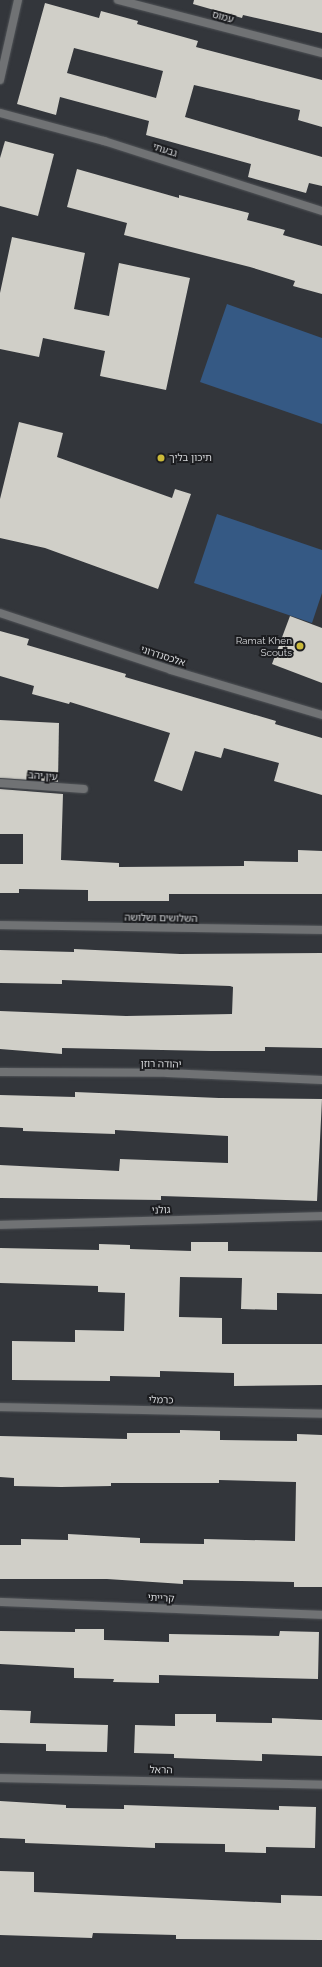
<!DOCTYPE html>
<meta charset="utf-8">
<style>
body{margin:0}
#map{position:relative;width:322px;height:1967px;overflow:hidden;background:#33363b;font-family:Raleway,"Noto Sans Hebrew",sans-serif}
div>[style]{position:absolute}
.green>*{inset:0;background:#355984}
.building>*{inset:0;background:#d0cfc8}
.roads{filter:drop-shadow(0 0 1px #505357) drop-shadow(0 0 1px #505357)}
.minor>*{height:8px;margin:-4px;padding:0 4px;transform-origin:4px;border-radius:4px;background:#707274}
.dots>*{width:11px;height:11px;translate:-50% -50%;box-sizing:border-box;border:2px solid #1c1d20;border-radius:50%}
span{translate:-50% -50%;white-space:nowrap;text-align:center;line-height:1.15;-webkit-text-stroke:4px #1c1d20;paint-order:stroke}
.street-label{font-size:10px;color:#d4d6d9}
.poi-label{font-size:10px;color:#d4d6d9}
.left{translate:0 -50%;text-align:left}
.right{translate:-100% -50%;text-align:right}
</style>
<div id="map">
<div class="green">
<i style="clip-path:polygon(227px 304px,322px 338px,322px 424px,200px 382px)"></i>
<i style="clip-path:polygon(217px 514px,322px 550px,322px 593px,312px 623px,194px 583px)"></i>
</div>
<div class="building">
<i style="clip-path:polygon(194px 0,322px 0,322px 33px,243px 15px,242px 18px,193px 4px)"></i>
<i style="clip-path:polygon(evenodd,45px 3px,99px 18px,101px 11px,138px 21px,137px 24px,198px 41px,196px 47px,322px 80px,322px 127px,298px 120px,300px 110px,194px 85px,185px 117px,322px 157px,322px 186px,309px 183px,306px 193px,248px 177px,251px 164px,146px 135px,149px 121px,60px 97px,56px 115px,17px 104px,45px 3px,74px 48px,163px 71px,156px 98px,67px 73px,74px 48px)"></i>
<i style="clip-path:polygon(5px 141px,54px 154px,38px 216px,0 206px,0 158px)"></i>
<i style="clip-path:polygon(77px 169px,179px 198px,179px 195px,249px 213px,247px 220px,285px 230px,283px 235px,322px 246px,322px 294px,293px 286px,295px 281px,250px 267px,124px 235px,127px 223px,67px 207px)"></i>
<i style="clip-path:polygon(12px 237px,85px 253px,74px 309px,109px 316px,119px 263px,190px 278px,166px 390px,100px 376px,105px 351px,43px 338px,39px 357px,0 349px,0 293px)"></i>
<i style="clip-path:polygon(19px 422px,63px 433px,57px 457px,172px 498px,175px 489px,191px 494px,158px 589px,45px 548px,0 538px,0 499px)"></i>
<i style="clip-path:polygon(290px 616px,322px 628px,322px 683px,272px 664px)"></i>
<i style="clip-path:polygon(0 631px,29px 639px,27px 645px,126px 674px,125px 677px,276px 721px,275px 724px,322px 738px,322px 795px,274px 781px,279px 763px,224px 748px,221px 758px,195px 751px,182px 791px,154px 781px,170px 733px,70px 702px,69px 704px,32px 694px,34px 686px,0 676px)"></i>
<i style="clip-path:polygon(0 720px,59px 723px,58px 782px,0 778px)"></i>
<i style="clip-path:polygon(0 789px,63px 794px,61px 860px,119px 863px,119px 867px,244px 866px,244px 861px,298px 862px,298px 850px,322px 851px,322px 894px,169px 894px,169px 901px,88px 901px,88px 890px,19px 889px,19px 893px,0 893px,0 864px,23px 864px,23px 834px,0 834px)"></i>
<i style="clip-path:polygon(74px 949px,180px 954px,322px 953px,322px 1048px,265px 1047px,265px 1051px,212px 1051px,62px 1048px,62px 1054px,0 1049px,0 1011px,126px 1016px,232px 1014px,233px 987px,230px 986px,62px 980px,62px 984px,0 983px,0 950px,74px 952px)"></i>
<i style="clip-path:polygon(75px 1092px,219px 1098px,322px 1099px,317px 1201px,161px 1196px,161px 1200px,0 1198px,0 1165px,119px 1171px,120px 1159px,228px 1163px,228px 1136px,115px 1130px,115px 1134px,23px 1131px,23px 1128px,0 1127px,0 1095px,75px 1097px)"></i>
<i style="clip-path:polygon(191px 1242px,228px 1242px,228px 1251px,322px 1252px,322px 1294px,277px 1293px,277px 1310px,241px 1309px,242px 1278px,180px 1277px,179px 1317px,222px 1318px,222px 1344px,322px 1344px,322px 1385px,234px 1386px,234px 1373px,160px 1371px,160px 1377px,110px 1376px,110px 1381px,12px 1380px,12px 1341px,75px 1342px,75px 1330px,124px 1331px,125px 1293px,98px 1292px,98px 1286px,0 1283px,0 1248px,99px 1250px,99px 1244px,130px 1245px,130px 1249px,191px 1251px)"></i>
<i style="clip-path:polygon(180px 1430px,220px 1431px,220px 1440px,297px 1441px,297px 1434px,322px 1435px,322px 1587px,294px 1587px,294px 1582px,183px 1580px,183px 1584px,107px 1579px,0 1579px,0 1545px,21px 1545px,21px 1539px,68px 1540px,68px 1534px,140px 1538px,140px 1543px,204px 1544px,204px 1539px,295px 1541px,296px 1482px,219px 1480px,219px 1483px,111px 1483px,111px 1486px,61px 1487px,14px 1486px,14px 1478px,0 1477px,0 1436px,127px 1439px,127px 1433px,180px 1433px)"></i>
<i style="clip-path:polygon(75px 1629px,104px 1629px,104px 1640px,169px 1642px,169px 1634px,279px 1636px,280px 1631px,319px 1632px,318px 1679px,159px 1675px,159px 1683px,113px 1682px,114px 1679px,74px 1678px,74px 1668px,0 1664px,0 1631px,75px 1632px)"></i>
<i style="clip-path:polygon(0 1710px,31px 1711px,30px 1723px,108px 1725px,107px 1752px,46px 1751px,46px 1744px,0 1743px)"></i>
<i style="clip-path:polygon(175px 1714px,216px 1714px,216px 1722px,272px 1723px,272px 1718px,322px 1720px,322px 1756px,262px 1754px,262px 1761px,174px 1758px,174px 1754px,134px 1753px,135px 1725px,175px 1726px)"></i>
<i style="clip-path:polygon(0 1801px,66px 1805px,66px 1808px,124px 1809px,124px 1805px,279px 1810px,279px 1806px,316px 1807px,315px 1848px,266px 1847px,266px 1853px,225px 1852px,225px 1844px,155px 1843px,155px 1848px,25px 1843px,25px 1839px,0 1838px)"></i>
<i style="clip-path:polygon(0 1871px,34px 1872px,34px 1892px,281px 1903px,281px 1895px,322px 1896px,322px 1940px,176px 1939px,176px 1935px,93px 1933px,92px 1938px,0 1935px)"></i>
</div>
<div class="roads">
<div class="minor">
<i style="left:118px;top:0;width:211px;rotate:14.6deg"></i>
<i style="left:0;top:80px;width:82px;rotate:-77.3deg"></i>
<i style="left:0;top:113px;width:108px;rotate:15.1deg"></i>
<i style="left:104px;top:141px;width:229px;rotate:17.8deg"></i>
<i style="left:0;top:613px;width:180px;rotate:18.4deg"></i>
<i style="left:171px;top:670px;width:158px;rotate:16.6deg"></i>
<i style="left:0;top:783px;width:84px;rotate:4.1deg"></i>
<i style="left:0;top:925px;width:322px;rotate:0.9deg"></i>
<i style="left:0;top:1072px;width:167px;rotate:0.3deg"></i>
<i style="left:167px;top:1073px;width:155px;rotate:2.6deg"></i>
<i style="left:0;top:1225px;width:322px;rotate:-1.6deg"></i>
<i style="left:0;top:1407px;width:322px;rotate:1.2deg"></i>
<i style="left:0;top:1602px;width:322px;rotate:2.3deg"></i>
<i style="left:0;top:1778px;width:322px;rotate:1.2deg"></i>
</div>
</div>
<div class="dots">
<i style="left:161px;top:458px;background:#cbba39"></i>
<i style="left:300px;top:646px;background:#cbba39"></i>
</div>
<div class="street-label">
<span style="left:223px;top:17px;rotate:15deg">עמוס</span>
<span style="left:165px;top:150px;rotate:18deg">גבעתי</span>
<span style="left:163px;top:656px;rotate:18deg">אלכסנדרוני</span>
<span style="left:43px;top:776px;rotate:4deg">עין יהב</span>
<span style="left:161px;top:918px;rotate:1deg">השלושים ושלושה</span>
<span style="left:161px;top:1064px;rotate:1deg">יהודה רוזן</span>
<span style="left:161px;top:1210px;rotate:-2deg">גולני</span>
<span style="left:161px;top:1400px;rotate:1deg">כרמלי</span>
<span style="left:161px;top:1598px;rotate:3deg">קרייתי</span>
<span style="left:161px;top:1770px;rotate:1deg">הראל</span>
</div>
<div class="poi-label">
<span class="left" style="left:169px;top:458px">תיכון בליך</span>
<span class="right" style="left:292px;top:646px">Ramat Khen<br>Scouts</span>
</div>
</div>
